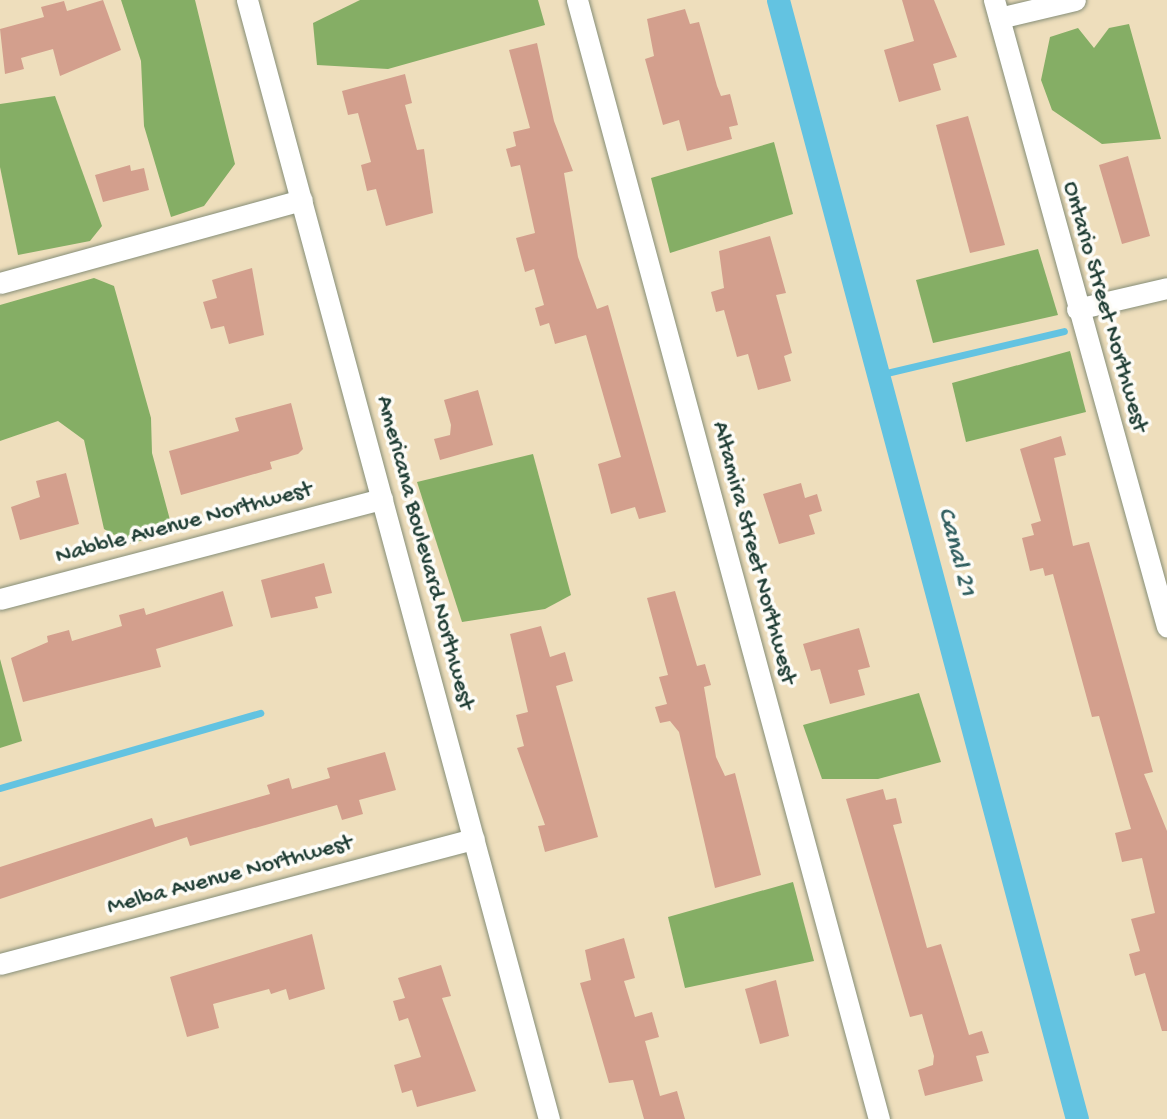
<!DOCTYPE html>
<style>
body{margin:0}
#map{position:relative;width:1167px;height:1119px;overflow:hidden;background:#eedebc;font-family:"Gochi Hand",sans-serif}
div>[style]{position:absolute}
.forest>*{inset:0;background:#85ae65}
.stream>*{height:7px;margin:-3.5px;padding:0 3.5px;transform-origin:3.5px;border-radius:3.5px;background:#63c3e1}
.canal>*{height:23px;margin:-11.5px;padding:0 11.5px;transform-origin:11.5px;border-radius:11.5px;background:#63c3e1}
.building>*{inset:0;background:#d39f8d}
.roads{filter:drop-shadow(0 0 2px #868e78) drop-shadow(0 0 2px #868e78)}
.minor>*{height:21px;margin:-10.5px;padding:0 10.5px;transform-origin:10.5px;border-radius:10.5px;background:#fff}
span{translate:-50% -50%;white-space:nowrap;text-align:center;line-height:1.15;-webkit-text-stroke:7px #fdfcf7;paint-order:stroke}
.street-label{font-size:24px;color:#1f3d34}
.water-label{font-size:26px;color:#305e5f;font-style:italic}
</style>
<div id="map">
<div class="forest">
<i style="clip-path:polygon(121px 0,195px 0,235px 164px,204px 206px,171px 217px,144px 126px,141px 61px)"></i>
<i style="clip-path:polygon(360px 0,538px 0,545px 25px,388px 69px,317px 65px,313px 23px)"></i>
<i style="clip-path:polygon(1129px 24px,1161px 139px,1102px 144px,1052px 110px,1041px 80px,1050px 37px,1078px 28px,1094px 48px,1109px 28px)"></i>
<i style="clip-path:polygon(55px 96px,102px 226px,90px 241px,18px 255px,0 167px,0 104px)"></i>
<i style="clip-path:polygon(774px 142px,793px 214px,670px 253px,651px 178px)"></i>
<i style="clip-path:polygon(1038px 249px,1058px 315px,933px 343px,916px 280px)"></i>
<i style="clip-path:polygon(94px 278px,114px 286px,151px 418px,152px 453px,173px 531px,130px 544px,104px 529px,84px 440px,58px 421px,0 441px,0 305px)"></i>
<i style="clip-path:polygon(1070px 351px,1086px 412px,966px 442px,952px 383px)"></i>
<i style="clip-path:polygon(533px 454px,571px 595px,545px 609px,462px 622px,417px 482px)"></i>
<i style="clip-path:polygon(0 659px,22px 741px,0 748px)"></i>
<i style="clip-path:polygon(919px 693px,941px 762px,878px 779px,822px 779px,803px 725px)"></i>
<i style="clip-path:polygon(793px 882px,814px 961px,685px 988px,668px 917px)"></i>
</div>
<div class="stream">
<i style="left:878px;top:375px;width:191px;rotate:-13.3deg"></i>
<i style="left:0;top:788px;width:271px;rotate:-16.1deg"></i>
</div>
<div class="canal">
<i style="left:778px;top:0;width:1158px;rotate:75.04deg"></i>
</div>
<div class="building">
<i style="clip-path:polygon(103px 0,121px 50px,60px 76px,53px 49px,21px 58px,24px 69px,5px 74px,0 29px,44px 17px,41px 7px,64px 1px,67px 11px)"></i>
<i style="clip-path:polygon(902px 0,934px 0,957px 57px,933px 64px,941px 90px,899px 102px,884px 50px,914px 41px)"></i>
<i style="clip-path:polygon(685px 9px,690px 24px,699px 22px,717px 86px,721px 96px,730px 94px,738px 125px,729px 127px,732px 139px,687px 151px,679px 120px,663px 125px,645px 59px,654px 56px,647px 19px)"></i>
<i style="clip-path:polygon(537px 43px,554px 121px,573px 171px,564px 173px,578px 257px,597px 309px,608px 305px,666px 512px,639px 519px,635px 507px,611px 514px,598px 464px,621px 457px,586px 335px,555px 344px,549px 323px,540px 326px,535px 308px,544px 305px,534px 269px,525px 272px,516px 238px,535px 233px,520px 165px,511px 167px,506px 149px,516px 146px,513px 132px,530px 128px,509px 50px)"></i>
<i style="clip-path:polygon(405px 74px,412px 103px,405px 105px,417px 150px,424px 149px,433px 213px,386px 226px,376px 189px,367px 191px,361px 165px,371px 162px,358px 113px,348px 115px,342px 91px)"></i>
<i style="clip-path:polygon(968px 116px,1005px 245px,970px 253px,936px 125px)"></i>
<i style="clip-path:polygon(1128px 156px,1150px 236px,1122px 244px,1099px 165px)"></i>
<i style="clip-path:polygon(130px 165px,131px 171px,144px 168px,149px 190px,103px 202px,95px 175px)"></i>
<i style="clip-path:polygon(770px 236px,786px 293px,776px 295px,792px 353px,784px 356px,791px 381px,758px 390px,748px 354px,737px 357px,724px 310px,716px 312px,711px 292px,724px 288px,719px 251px)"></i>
<i style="clip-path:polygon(252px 268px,264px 335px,229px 344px,224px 326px,211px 329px,203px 302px,217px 298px,212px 280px)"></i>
<i style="clip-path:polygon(478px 390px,493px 445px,440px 460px,434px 439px,450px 435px,451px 425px,444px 400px)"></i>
<i style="clip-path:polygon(291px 403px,303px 449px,298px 454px,270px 462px,272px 469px,181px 495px,169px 451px,239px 431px,235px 418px)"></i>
<i style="clip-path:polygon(1061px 436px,1066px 455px,1054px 458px,1073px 546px,1089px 542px,1153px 772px,1144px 774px,1167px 831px,1167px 1031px,1162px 1031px,1145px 973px,1135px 976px,1129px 954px,1140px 951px,1131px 919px,1155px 913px,1142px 858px,1122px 862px,1115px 833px,1131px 829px,1099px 716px,1092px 717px,1053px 574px,1045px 576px,1043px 568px,1030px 571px,1022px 538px,1034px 535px,1031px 524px,1041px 521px,1020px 449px)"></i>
<i style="clip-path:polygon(66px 473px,79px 524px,20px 540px,11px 507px,40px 497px,36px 481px)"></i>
<i style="clip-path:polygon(801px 483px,805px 498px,817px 494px,822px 511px,809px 515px,815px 534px,779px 544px,763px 494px)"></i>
<i style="clip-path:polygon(324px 563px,332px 593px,315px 597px,318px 608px,271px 618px,261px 580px)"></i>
<i style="clip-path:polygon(223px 591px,233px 626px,156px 649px,161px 667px,23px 702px,11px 658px,48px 642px,47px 636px,69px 630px,72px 641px,122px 626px,119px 615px,144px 608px,146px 615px)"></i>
<i style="clip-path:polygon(675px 591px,697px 666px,705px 664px,711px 685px,704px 687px,716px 757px,725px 776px,735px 773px,761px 875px,715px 888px,679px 732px,670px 721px,660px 723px,655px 707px,667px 704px,659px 677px,668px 675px,647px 598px)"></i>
<i style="clip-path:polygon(541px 626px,550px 657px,565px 652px,573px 681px,556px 686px,598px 837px,545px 852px,538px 826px,545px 825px,517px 748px,524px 746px,516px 715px,528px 712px,510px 634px)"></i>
<i style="clip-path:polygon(859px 628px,870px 667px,858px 670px,865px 695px,830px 704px,820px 669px,811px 671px,803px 644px)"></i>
<i style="clip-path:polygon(385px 752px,396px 790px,359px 800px,363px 814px,342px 820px,337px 805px,190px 846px,187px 837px,0 899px,0 867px,152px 818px,155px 827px,270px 794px,267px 785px,289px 778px,292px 789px,330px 778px,327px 768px)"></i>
<i style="clip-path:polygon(883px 789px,886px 800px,896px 798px,902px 823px,893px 825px,927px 948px,941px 944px,969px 1035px,982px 1031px,989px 1053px,976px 1056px,983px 1081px,925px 1096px,918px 1070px,933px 1065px,934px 1056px,922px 1014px,910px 1017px,846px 799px)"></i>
<i style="clip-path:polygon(312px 934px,325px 989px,289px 1000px,286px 989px,271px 994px,269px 989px,213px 1004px,219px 1028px,187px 1037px,170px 977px)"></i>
<i style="clip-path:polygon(624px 938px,635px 978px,624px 981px,635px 1017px,652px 1012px,659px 1037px,645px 1041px,660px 1096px,677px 1091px,685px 1119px,644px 1119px,633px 1080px,609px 1083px,580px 983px,591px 980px,585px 950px)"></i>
<i style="clip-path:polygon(441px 965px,451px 996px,442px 998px,476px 1091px,417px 1107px,412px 1090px,402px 1093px,394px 1065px,421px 1057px,408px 1018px,399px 1021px,393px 1001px,405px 998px,398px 978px)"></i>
<i style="clip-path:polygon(776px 980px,789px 1036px,760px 1044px,745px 989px)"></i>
</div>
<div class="roads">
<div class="minor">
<i style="left:247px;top:0;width:1159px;rotate:74.9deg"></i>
<i style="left:577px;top:0;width:1159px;rotate:74.9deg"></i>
<i style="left:994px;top:0;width:650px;rotate:74.57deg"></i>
<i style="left:999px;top:18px;width:78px;rotate:-13.3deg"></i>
<i style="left:0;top:283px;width:313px;rotate:-15.4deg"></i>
<i style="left:1077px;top:309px;width:92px;rotate:-13.1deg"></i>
<i style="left:0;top:599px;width:395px;rotate:-14.7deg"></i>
<i style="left:0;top:964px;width:490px;rotate:-14.8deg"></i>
</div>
</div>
<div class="street-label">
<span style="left:1104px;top:307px;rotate:74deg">Ontario Street Northwest</span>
<span style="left:184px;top:524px;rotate:-15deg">Nabble Avenue Northwest</span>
<span style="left:424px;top:553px;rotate:75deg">Americana Boulevard Northwest</span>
<span style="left:753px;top:553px;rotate:75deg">Altamira Street Northwest</span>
<span style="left:230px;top:876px;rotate:-15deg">Melba Avenue Northwest</span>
</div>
<div class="water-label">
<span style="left:955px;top:552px;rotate:75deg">Canal 21</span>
</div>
</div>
